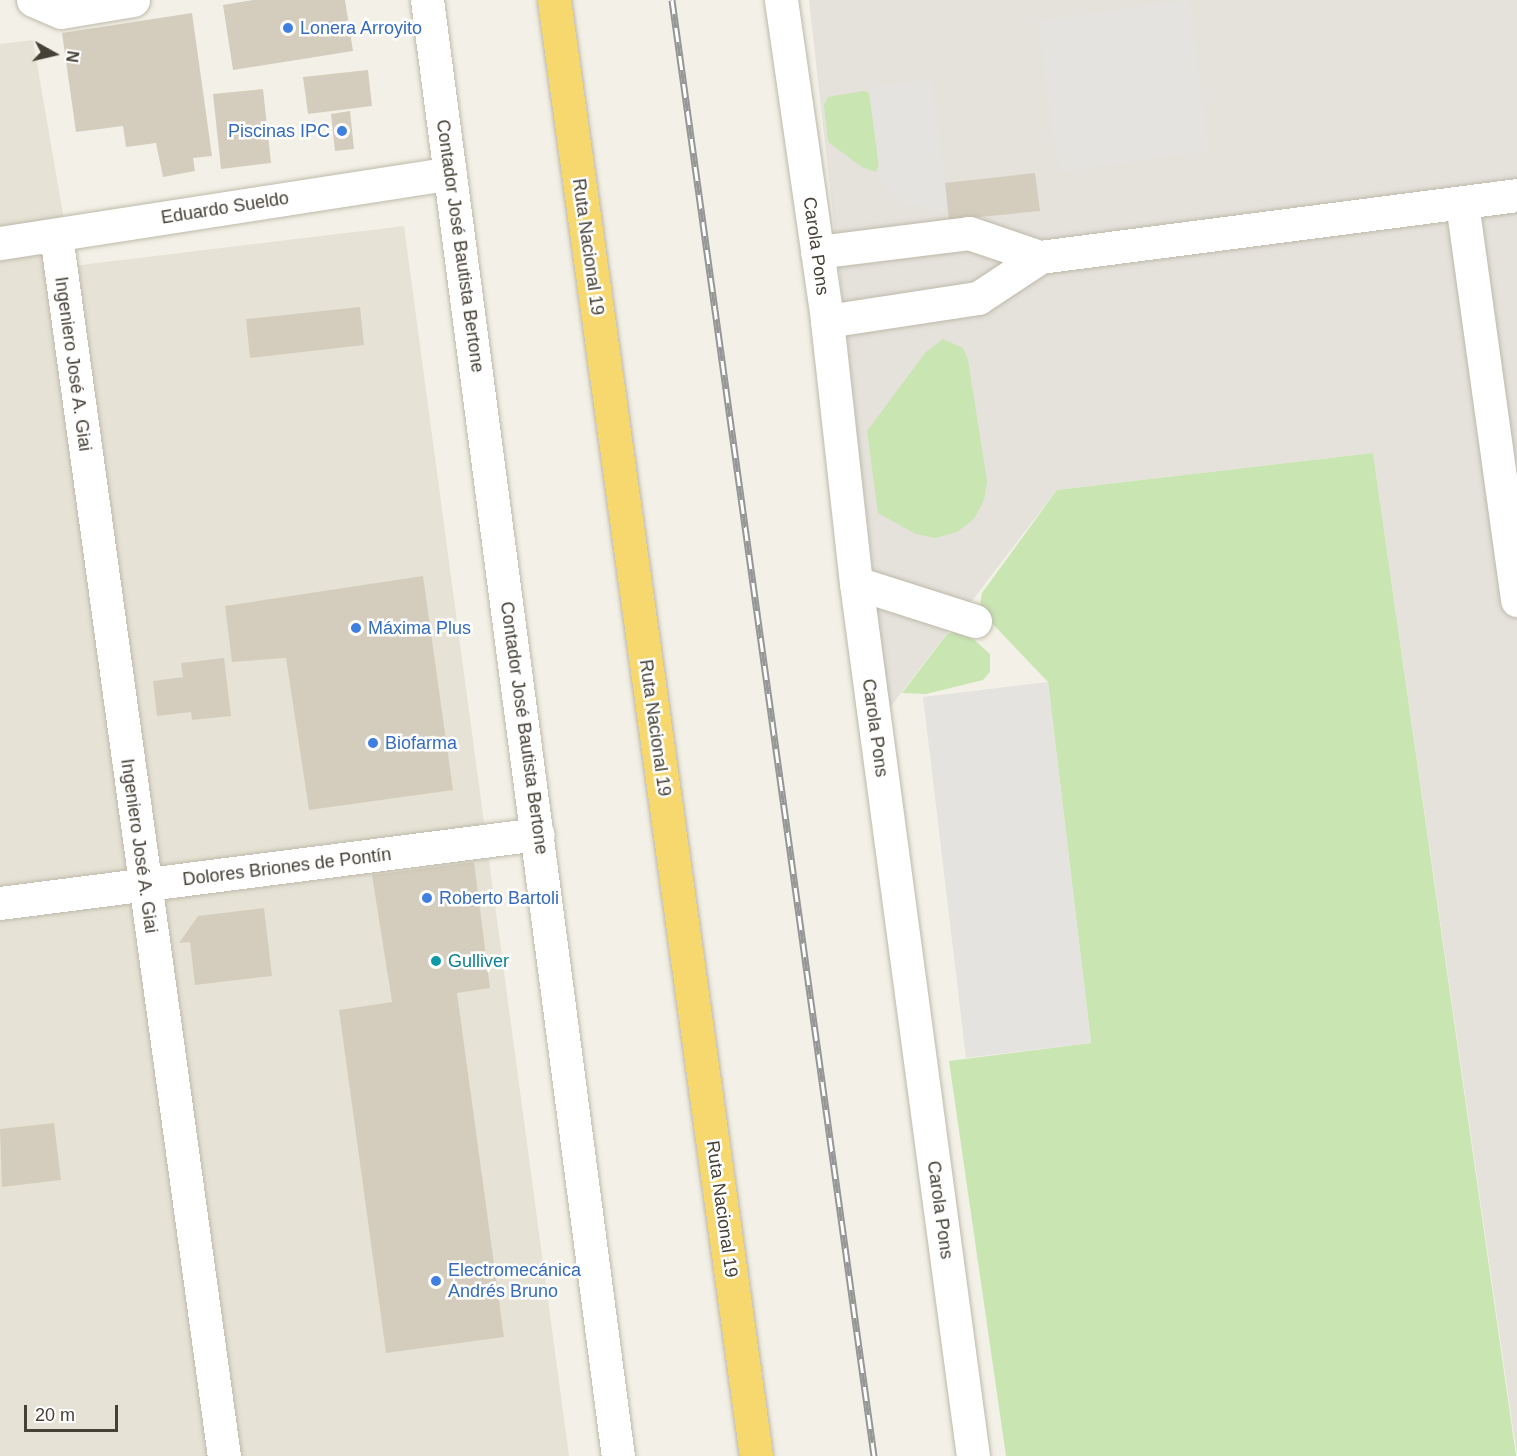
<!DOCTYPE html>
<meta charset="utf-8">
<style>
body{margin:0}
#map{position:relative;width:1517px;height:1456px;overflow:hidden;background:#f3f1e7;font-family:Helvetica,sans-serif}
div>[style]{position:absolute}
.residential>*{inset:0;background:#e6e3d6}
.industrial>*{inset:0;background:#e5e2dc}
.green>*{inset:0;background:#c8e5b2}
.parking>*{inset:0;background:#e4e3df}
.building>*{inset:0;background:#d4cdbd}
.roads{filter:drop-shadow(0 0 2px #beb9aa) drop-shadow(0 0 2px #beb9aa)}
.minor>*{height:33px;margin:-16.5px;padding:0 16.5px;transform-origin:16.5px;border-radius:16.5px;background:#fff}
.highway>*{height:33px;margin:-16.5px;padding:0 16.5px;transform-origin:16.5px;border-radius:16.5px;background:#f6d86f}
.rail>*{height:7px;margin-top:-3.5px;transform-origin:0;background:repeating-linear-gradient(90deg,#fff 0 14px,#969696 0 28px);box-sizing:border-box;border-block:2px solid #969696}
.dots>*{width:16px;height:16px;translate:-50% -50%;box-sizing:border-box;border:3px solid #fff;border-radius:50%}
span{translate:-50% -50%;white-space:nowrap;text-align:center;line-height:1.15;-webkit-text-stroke:5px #fff;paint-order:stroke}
.shop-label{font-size:18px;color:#366cbe}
.left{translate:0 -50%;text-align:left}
.right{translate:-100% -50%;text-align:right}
.street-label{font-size:18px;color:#464137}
.culture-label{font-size:18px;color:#0d838f}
.north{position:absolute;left:24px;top:24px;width:60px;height:60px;-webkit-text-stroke:4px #fff;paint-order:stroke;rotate:98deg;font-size:16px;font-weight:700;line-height:24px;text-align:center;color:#464137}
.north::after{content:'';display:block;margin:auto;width:21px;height:27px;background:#464137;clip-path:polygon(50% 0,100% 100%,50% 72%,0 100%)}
.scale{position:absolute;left:24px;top:1405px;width:94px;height:27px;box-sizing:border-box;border:3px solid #464137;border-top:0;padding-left:8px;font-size:18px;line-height:21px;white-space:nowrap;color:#464137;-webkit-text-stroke:4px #fff;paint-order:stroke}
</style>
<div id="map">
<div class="residential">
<i style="clip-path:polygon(33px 40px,72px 266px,404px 226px,569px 1456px,0 1456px,0 44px)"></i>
</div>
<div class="industrial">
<i style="clip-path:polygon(809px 0,1517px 0,1517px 1456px,1373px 453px,1057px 490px,888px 710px)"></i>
</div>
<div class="green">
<i style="clip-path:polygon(864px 91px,869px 93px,879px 164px,876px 172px,862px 167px,828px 142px,824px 105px,828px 97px)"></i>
<i style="clip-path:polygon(943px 339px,963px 348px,968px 360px,987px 481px,984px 500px,974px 519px,957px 532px,935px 538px,916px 534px,878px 513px,867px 431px,926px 352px)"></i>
<i style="clip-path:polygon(1373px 453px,1516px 1456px,1006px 1456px,949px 1061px,1091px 1043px,1048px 682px,986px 617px,980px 605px,982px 593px,1057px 490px)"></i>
<i style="clip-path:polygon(954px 632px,973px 639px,990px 654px,990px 672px,983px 680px,926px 694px,902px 693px,947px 634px)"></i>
</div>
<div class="parking">
<i style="clip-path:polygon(1189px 0,1208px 150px,1059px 172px,1038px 21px)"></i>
<i style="clip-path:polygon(931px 80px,949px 212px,907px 204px,881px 184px,869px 87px)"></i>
<i style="clip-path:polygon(1048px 682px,1091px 1043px,966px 1058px,923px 697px)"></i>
</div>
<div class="building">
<i style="clip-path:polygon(253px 0,345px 0,353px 51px,233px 70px,223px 5px)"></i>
<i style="clip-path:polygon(192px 13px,212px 156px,193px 158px,195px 171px,163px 177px,156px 143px,126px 147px,123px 126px,76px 132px,62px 33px)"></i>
<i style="clip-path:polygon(368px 70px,372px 106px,308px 114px,303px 77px)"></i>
<i style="clip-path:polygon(263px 89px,271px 163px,221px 169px,213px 94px)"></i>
<i style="clip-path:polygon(350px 111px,354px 149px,335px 151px,331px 114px)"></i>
<i style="clip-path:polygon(1035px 173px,1040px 211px,949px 220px,945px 183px)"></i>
<i style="clip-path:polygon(360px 307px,364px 345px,250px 358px,246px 319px)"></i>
<i style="clip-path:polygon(423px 576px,453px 790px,309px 810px,286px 658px,232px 662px,225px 606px)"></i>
<i style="clip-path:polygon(224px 658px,231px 716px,192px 720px,191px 712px,157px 716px,153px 681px,183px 677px,181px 663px)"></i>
<i style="clip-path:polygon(474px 862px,490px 988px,457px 993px,504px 1337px,386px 1353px,339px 1010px,392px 1002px,372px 875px)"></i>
<i style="clip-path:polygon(264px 908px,272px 976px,195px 985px,190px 942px,179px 943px,198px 916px)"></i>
<i style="clip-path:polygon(54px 1123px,61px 1180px,2px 1187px,0 1129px)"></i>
</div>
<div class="roads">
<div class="minor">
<i style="left:33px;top:0;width:30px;rotate:23deg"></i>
<i style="left:61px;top:12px;width:73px;rotate:-9.5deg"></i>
<i style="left:427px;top:0;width:1468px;rotate:82.53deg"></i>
<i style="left:781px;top:0;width:324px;rotate:81.8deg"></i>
<i style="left:827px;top:321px;width:264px;rotate:83.7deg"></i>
<i style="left:856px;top:583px;width:881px;rotate:82.37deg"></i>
<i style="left:1462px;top:203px;width:401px;rotate:82.1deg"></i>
<i style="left:56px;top:235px;width:1233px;rotate:82.17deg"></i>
<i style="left:0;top:243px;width:455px;rotate:-8.8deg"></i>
<i style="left:817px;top:252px;width:153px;rotate:-7.1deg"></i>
<i style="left:969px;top:233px;width:75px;rotate:18.7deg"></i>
<i style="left:827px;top:321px;width:153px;rotate:-8.7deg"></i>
<i style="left:978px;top:298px;width:74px;rotate:-33.5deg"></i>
<i style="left:1040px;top:257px;width:481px;rotate:-7.4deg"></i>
<i style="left:856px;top:583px;width:125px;rotate:17.7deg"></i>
<i style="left:0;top:903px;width:542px;rotate:-7.31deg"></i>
</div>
<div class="highway">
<i style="left:554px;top:0;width:1470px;rotate:82.1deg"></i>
</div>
</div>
<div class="rail">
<i style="left:672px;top:0;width:1470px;rotate:82.1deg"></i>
</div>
<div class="dots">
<i style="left:288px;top:28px;background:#3f7fe0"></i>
<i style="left:342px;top:131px;background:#3f7fe0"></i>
<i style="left:356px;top:628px;background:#3f7fe0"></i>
<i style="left:373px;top:743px;background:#3f7fe0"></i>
<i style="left:427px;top:898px;background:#3f7fe0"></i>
<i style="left:436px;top:961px;background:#0f9aa8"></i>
<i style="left:436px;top:1281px;background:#3f7fe0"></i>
</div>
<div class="shop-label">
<span class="left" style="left:300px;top:28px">Lonera Arroyito</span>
<span class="right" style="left:330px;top:131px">Piscinas IPC</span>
<span class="left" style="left:368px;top:628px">Máxima Plus</span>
<span class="left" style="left:385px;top:743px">Biofarma</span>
<span class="left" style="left:439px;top:898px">Roberto Bartoli</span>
<span class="left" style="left:448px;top:1281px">Electromecánica<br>Andrés Bruno</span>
</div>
<div class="street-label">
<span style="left:225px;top:208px;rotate:-9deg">Eduardo Sueldo</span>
<span style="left:460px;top:246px;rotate:82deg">Contador José Bautista Bertone</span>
<span style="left:816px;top:246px;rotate:82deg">Carola Pons</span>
<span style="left:588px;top:247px;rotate:82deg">Ruta Nacional 19</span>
<span style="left:73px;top:364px;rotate:82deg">Ingeniero José A. Giai</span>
<span style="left:524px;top:728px;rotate:82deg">Contador José Bautista Bertone</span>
<span style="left:655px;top:728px;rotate:82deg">Ruta Nacional 19</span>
<span style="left:875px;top:728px;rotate:82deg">Carola Pons</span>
<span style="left:139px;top:846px;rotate:82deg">Ingeniero José A. Giai</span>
<span style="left:287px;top:867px;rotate:-7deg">Dolores Briones de Pontín</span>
<span style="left:722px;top:1209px;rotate:82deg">Ruta Nacional 19</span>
<span style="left:940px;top:1210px;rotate:82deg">Carola Pons</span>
</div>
<div class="culture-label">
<span class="left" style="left:448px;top:961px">Gulliver</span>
</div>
<div class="north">N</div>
<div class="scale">20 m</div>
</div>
